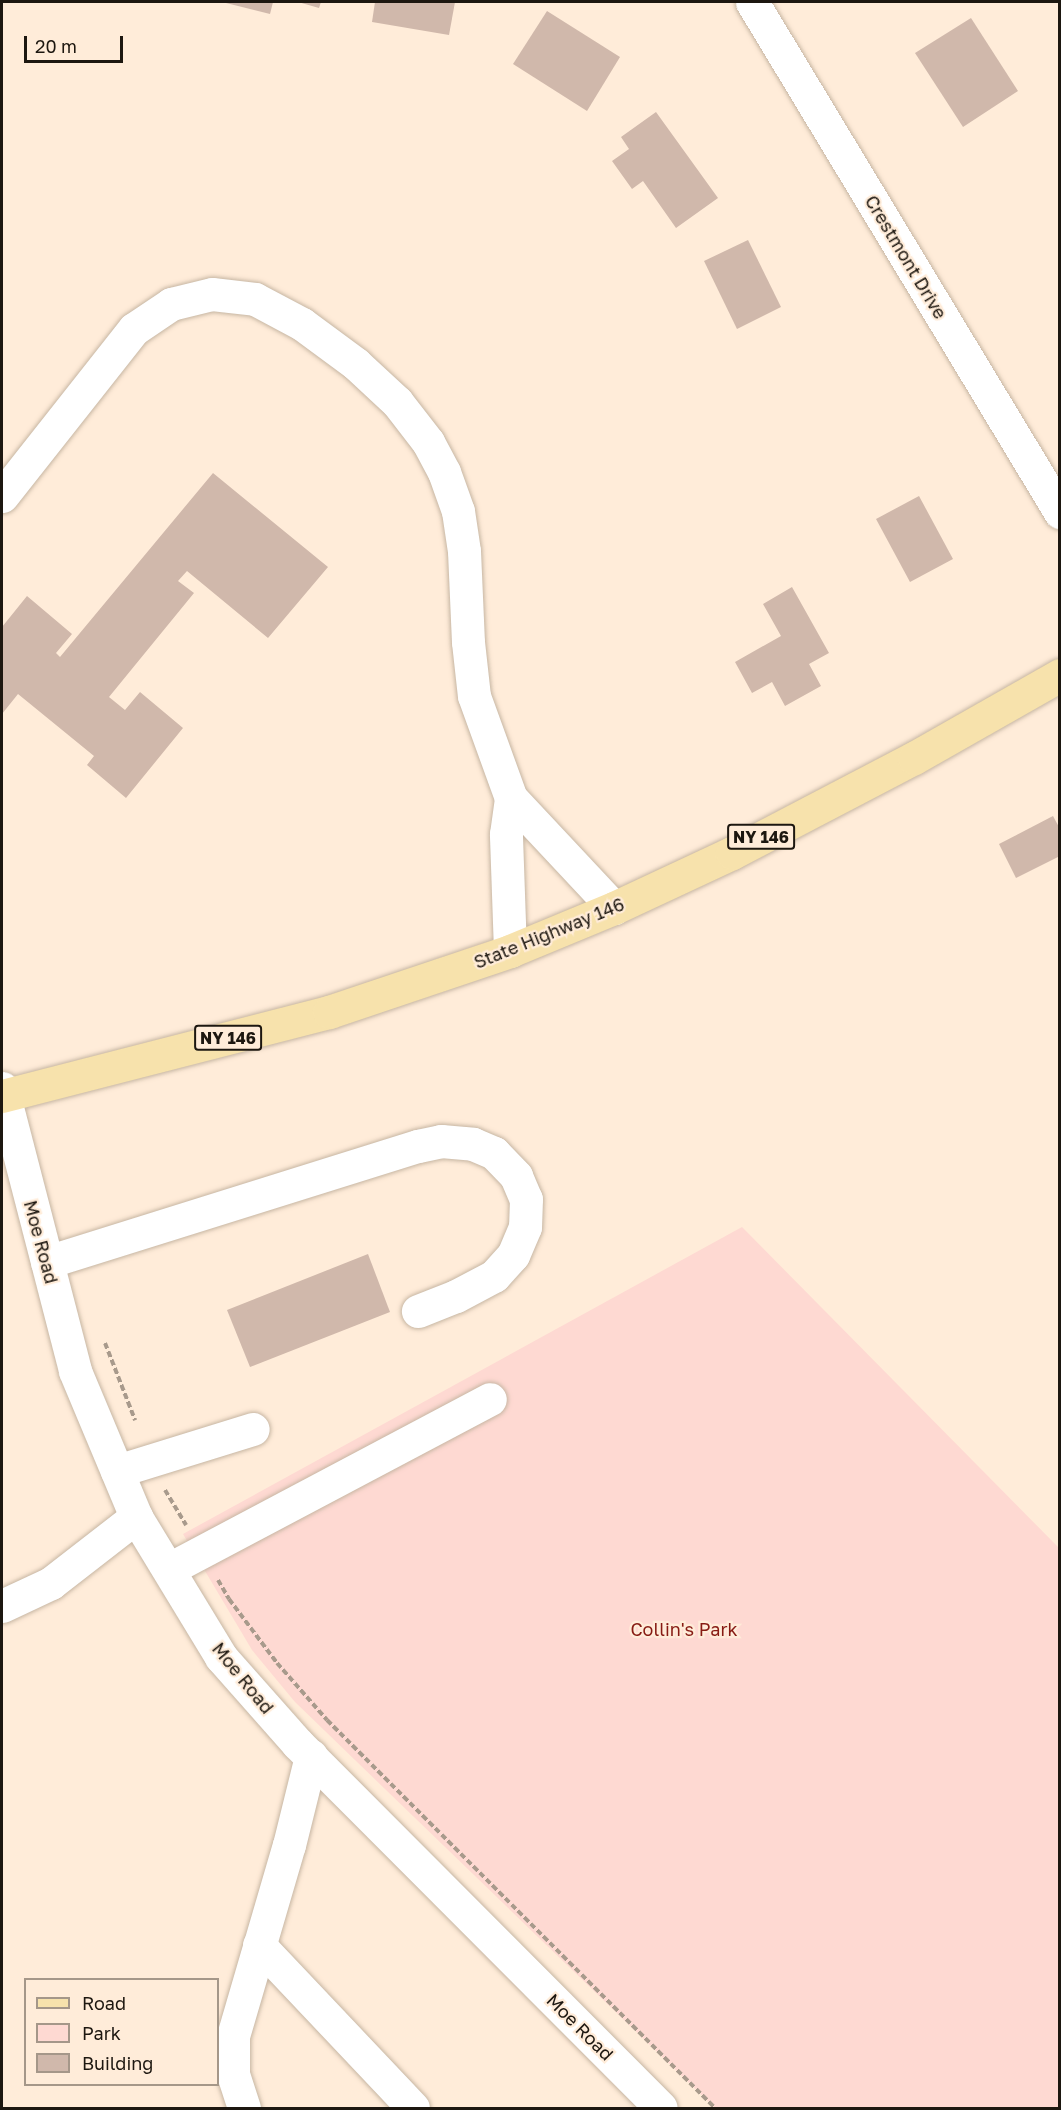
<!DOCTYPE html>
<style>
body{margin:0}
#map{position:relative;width:1061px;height:2110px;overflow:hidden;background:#ffecd9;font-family:"Golos Text",sans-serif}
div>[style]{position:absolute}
.green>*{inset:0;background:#fed9d2}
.building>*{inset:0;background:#d0b8ab}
.path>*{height:4px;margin-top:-2px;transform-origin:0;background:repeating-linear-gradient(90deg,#a89a8c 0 6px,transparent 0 9px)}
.roads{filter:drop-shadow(0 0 2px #c7b6a3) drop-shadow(0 0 2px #c7b6a3)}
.minor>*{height:33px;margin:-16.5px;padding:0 16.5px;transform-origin:16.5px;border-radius:16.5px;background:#fff}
.major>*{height:33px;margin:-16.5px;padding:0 16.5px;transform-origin:16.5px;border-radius:16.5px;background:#f7e2ac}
span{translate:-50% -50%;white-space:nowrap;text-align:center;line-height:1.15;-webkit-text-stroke:4.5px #ffecd9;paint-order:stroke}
.shield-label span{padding:2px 4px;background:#ffecd9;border:2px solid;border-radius:4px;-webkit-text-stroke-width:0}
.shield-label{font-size:16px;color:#1d1710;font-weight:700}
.street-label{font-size:18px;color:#1d1710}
.park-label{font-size:18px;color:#871b13}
.frame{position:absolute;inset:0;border:3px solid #1d1710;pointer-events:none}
.legend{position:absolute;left:24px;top:1978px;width:195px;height:108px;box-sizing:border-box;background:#ffecd9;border:2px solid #a59789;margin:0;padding:8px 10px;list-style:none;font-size:18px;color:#1d1710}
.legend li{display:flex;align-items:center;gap:12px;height:30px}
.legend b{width:30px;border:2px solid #a59789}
.scale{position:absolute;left:24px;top:36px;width:99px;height:27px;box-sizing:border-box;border:3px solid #1d1710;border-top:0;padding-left:8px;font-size:18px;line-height:21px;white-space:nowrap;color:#1d1710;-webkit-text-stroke:4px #ffecd9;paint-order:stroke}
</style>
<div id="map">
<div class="green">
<i style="clip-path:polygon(742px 1227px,1059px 1548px,1059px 2108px,715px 2108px,295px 1702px,252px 1650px,183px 1534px)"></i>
</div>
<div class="building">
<i style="clip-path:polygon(222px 2px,273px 2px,270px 14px)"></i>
<i style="clip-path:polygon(298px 2px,321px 2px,319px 8px)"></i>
<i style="clip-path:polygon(375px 2px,455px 2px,449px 35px,372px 22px)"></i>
<i style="clip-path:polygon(547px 11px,620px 57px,587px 111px,513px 64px)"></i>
<i style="clip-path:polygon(971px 18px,1018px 91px,963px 127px,915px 53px)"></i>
<i style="clip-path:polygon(656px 112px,718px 198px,676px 228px,643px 181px,632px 189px,612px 161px,629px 149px,621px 137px)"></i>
<i style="clip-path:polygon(748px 240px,781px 307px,737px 329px,704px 261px)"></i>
<i style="clip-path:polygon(213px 473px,328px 567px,268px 638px,187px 571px,178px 581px,194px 593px,109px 697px,125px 710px,140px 692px,183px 728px,126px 798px,87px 765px,94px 756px,18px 694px,2px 714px,2px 627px,27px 596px,72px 634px,56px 653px,60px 657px)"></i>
<i style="clip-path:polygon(919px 496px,953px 559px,910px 582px,876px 519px)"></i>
<i style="clip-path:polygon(792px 587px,829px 653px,809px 664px,821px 686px,785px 706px,772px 682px,752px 693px,735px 662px,781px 636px,763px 604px)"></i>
<i style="clip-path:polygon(1053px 816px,1060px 829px,1060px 856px,1016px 878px,999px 844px)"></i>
<i style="clip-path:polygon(368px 1254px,390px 1312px,250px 1367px,227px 1310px)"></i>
</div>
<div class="path">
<i style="left:105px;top:1343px;width:83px;rotate:68.7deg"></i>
<i style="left:165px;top:1490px;width:41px;rotate:59deg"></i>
<i style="left:218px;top:1580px;width:22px;rotate:60deg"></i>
<i style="left:229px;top:1599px;width:80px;rotate:53.1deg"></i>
<i style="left:277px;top:1663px;width:76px;rotate:48.7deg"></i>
<i style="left:327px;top:1720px;width:549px;rotate:45deg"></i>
</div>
<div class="roads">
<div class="minor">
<i style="left:752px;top:2px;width:596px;rotate:58.87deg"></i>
<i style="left:2px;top:496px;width:213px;rotate:-51.7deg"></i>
<i style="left:134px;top:329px;width:45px;rotate:-34deg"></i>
<i style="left:171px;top:304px;width:42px;rotate:-13.7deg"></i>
<i style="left:212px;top:294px;width:43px;rotate:6.6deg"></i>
<i style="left:255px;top:299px;width:53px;rotate:28deg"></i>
<i style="left:302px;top:324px;width:67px;rotate:36.5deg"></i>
<i style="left:356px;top:364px;width:56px;rotate:42.8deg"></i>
<i style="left:397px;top:402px;width:51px;rotate:52.2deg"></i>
<i style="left:428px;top:442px;width:34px;rotate:62deg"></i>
<i style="left:444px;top:472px;width:41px;rotate:70.3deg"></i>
<i style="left:458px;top:511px;width:40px;rotate:81.5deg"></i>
<i style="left:464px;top:551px;width:91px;rotate:87.5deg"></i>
<i style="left:468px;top:642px;width:54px;rotate:83.7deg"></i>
<i style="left:474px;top:696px;width:109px;rotate:70.1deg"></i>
<i style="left:511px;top:798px;width:151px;rotate:46.9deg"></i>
<i style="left:510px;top:951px;width:117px;rotate:-92deg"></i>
<i style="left:506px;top:834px;width:36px;rotate:-82deg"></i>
<i style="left:2px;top:1088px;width:292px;rotate:75.5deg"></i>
<i style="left:75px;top:1371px;width:158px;rotate:67.3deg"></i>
<i style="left:136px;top:1517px;width:164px;rotate:58.7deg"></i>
<i style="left:221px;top:1657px;width:115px;rotate:48.5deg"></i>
<i style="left:297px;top:1743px;width:515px;rotate:45.08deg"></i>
<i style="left:47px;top:1262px;width:389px;rotate:-17.4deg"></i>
<i style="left:418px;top:1146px;width:24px;rotate:-12deg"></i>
<i style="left:441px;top:1141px;width:32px;rotate:5deg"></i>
<i style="left:473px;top:1144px;width:23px;rotate:23deg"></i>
<i style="left:494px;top:1153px;width:32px;rotate:46deg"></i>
<i style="left:516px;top:1176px;width:25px;rotate:67deg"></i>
<i style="left:526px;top:1199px;width:28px;rotate:92deg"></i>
<i style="left:525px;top:1227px;width:30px;rotate:113deg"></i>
<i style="left:513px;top:1255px;width:28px;rotate:132deg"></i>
<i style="left:494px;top:1276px;width:43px;rotate:152.2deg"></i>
<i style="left:456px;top:1296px;width:41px;rotate:158.5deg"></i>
<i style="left:117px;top:1471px;width:142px;rotate:-17.2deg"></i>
<i style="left:169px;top:1569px;width:363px;rotate:-27.9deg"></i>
<i style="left:2px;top:1606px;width:54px;rotate:-25.1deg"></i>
<i style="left:51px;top:1583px;width:108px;rotate:-37.8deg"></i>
<i style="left:259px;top:1945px;width:224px;rotate:46.6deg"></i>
<i style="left:244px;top:2108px;width:35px;rotate:-108deg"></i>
<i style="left:233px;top:2075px;width:39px;rotate:-90deg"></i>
<i style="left:233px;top:2036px;width:199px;rotate:-73.7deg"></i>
<i style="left:289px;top:1845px;width:92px;rotate:-76.1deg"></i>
</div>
<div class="major">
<i style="left:2px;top:1096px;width:338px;rotate:-14.4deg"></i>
<i style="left:329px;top:1012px;width:191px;rotate:-18.6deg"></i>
<i style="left:510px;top:951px;width:113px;rotate:-22.5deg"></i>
<i style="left:614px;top:908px;width:130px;rotate:-25deg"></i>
<i style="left:732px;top:853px;width:205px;rotate:-27.6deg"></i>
<i style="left:914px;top:758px;width:168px;rotate:-29.6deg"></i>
</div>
</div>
<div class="shield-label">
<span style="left:761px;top:837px">NY 146</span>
<span style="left:228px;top:1038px">NY 146</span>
</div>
<div class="street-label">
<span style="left:906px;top:257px;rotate:59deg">Crestmont Drive</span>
<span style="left:549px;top:933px;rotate:-22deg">State Highway 146</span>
<span style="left:41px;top:1242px;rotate:75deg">Moe Road</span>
<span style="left:243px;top:1678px;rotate:51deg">Moe Road</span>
<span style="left:580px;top:2027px;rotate:45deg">Moe Road</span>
</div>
<div class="park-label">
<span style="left:684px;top:1629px">Collin's Park</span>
</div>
<div class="frame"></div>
<ul class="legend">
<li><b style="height:8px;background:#f7e2ac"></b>Road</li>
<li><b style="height:16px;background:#fed9d2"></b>Park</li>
<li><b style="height:16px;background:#d0b8ab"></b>Building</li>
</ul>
<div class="scale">20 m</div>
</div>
